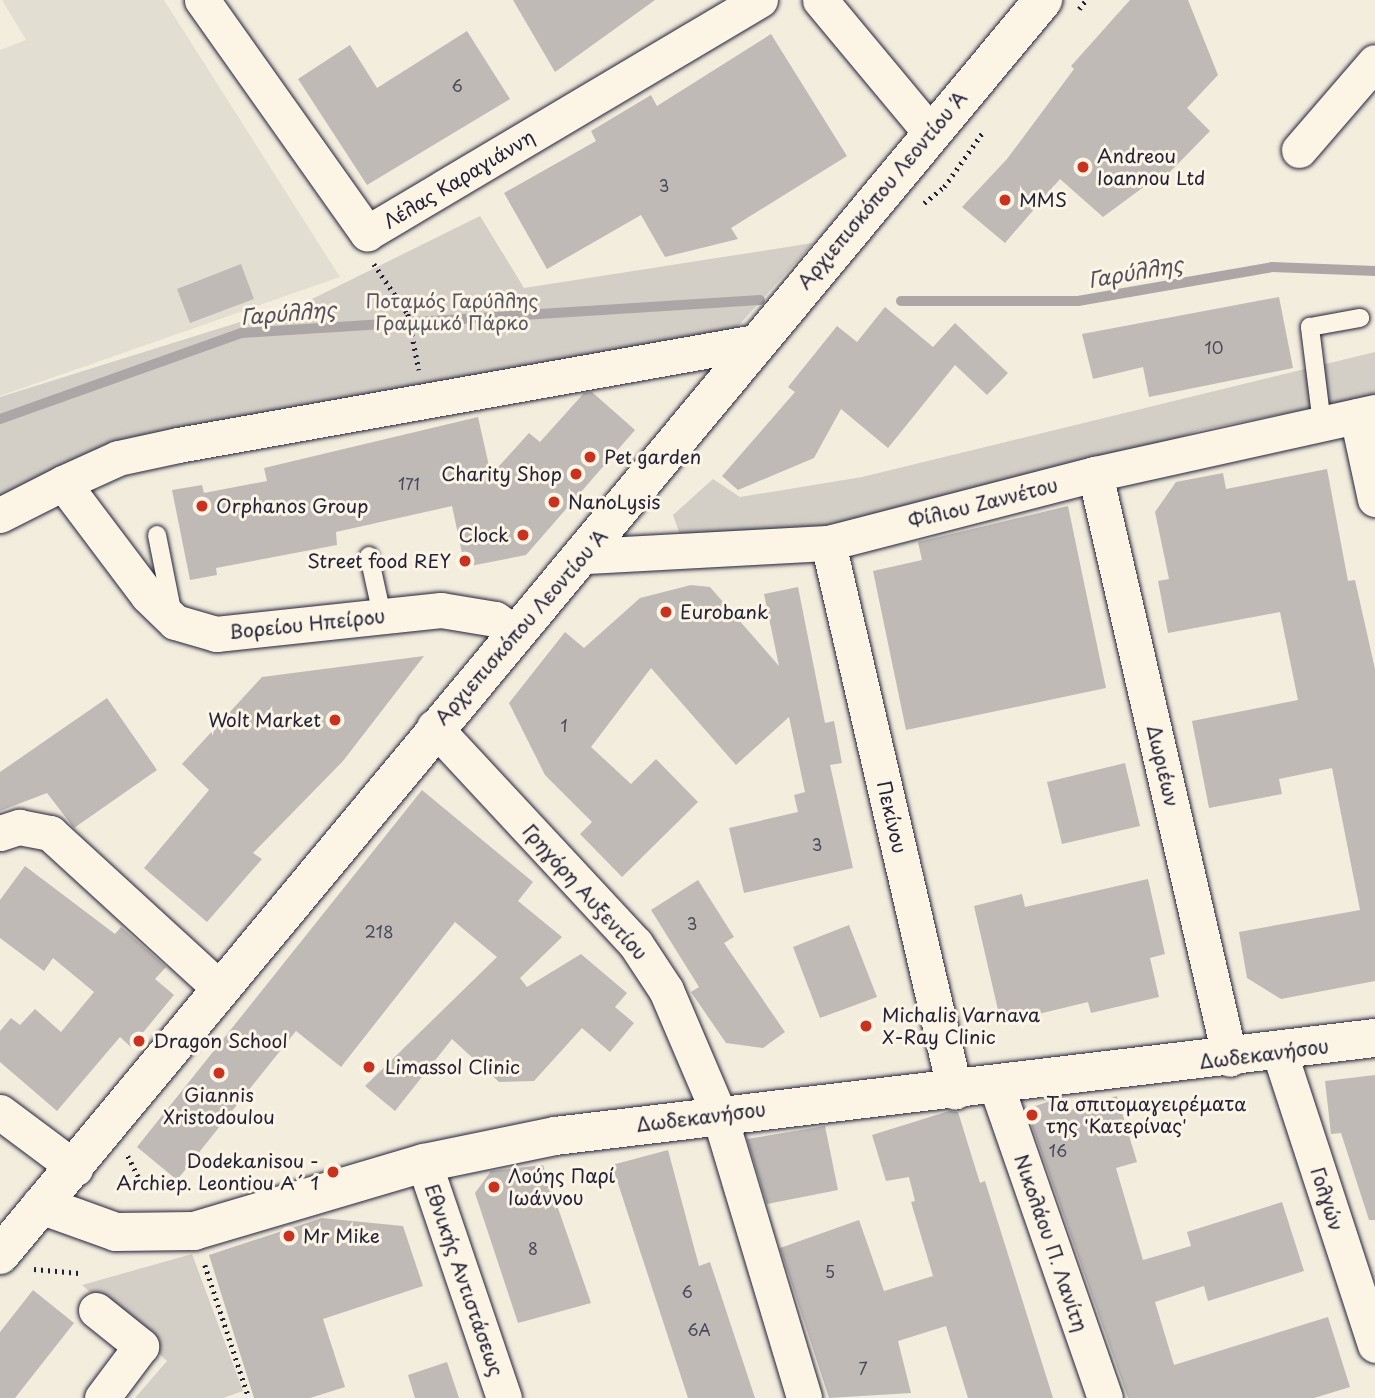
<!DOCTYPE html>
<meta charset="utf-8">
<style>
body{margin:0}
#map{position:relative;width:1375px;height:1398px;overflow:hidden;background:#f3edde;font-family:"Playpen Sans",sans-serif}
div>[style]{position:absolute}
.built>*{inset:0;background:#e3ded2}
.green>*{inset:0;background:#d4cfc6}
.stream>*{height:10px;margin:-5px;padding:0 5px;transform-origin:5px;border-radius:5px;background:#aca7a6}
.building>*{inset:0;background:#bfbab6}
.path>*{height:4.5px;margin-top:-2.25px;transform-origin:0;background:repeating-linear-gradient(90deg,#22223b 0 2px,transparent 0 7px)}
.roads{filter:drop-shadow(0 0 2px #22223b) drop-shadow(0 0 2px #22223b)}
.lane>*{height:18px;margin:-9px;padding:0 9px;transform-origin:9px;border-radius:9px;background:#fcf5e5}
.street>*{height:35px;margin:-17.5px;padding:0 17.5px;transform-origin:17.5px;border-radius:17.5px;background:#fcf5e5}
.secondary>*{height:38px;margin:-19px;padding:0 19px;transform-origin:19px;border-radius:19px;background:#fcf5e5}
.dots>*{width:19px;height:19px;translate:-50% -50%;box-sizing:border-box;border:4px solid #fcf5e5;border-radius:50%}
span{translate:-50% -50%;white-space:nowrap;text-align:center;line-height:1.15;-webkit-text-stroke:6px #fcf5e5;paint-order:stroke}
.number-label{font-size:16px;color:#49485a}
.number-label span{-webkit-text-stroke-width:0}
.poi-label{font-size:19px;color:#22223b}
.left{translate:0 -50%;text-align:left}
.right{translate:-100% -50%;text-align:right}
.street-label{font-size:19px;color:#22223b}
.park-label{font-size:19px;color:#575665}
.water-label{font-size:21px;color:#525160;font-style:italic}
</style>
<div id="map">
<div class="built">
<i style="clip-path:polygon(2px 0,164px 0,340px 277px,0 396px,0 50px,26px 40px)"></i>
</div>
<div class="green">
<i style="clip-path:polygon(480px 216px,524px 288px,813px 243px,729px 336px,125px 450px,0 512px,0 397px,310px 300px)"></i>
<i style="clip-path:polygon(1375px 352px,1375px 396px,1199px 430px,1110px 463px,768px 538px,697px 543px,679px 532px,673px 515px,713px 479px,740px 497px,862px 477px)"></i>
<i style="clip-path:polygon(192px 1254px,243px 1391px,223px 1398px,135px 1398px,167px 1361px,82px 1285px)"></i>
</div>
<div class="stream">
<i style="left:901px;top:301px;width:177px"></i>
<i style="left:1078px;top:301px;width:197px;rotate:-9.9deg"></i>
<i style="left:1272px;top:267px;width:103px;rotate:2.2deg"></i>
<i style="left:0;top:419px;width:257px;rotate:-19.6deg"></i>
<i style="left:242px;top:333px;width:519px;rotate:-3.65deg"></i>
</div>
<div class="building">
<i style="clip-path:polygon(513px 0,655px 0,555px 72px)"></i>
<i style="clip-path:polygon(1130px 0,1188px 0,1218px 75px,1187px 108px,1210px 131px,1167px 175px,1164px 172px,1103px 217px,1060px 179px,1005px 243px,962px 207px,1007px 159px,1074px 69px,1071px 66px)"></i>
<i style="clip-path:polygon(467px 31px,510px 99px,367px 185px,298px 79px,350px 45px,377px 88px)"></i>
<i style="clip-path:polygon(771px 34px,847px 156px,731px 228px,738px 239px,665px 257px,641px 215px,547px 269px,504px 193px,596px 141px,591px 131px,651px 95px,657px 106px)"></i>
<i style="clip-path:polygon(241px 264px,254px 299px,190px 323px,177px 289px)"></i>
<i style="clip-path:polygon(1279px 297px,1293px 368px,1149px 397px,1143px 367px,1093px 379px,1082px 334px)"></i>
<i style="clip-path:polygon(885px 307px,933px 347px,955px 323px,1008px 373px,987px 395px,955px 365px,888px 448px,841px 409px,814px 458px,738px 490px,722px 476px,795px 392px,788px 387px,837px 326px,857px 342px)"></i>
<i style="clip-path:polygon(592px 392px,635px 430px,526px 555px,465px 567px,452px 506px,336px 532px,337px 545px,216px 568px,217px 575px,190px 580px,172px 490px,202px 485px,204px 493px,267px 481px,264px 468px,478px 417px,491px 475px,529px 433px,540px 442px,584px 393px)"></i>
<i style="clip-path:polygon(1327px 469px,1348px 581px,1355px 580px,1375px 669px,1375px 981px,1281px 999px,1247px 978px,1239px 932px,1360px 910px,1332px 768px,1279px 779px,1282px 794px,1209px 808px,1192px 721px,1298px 700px,1280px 612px,1168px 633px,1158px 581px,1169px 579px,1155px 512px,1176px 482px,1223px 473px,1226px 489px)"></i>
<i style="clip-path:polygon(1068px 506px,1106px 688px,906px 730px,873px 571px,922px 560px,918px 542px)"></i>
<i style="clip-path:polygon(691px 585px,710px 587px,779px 666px,764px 594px,798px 587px,825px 723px,834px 721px,842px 763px,830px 765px,853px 868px,744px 893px,729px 828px,798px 812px,794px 795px,805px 792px,789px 717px,736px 765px,651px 668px,591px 747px,631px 784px,656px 759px,698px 802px,622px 877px,580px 834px,592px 822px,545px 775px,509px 703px,565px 632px,584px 648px,640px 598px)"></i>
<i style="clip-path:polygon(424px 656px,343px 761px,253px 853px,262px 859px,207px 922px,144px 868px,209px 790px,182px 764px,262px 677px)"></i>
<i style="clip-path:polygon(107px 698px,157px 770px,74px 828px,47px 793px,0 811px,0 772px)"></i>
<i style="clip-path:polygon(1125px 763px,1140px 826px,1062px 844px,1047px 782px)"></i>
<i style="clip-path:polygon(422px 790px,533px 882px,518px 901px,562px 937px,520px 978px,527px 987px,581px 954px,627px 993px,615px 1007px,634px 1023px,610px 1052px,582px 1028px,534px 1081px,499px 1082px,452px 1039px,395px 1111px,365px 1086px,497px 957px,455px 922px,341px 1067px,296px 1031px,177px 1180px,137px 1147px)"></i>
<i style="clip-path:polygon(25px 866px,115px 934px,121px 927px,145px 948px,166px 967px,155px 979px,174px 995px,131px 1047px,120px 1037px,57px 1111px,0 1062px,0 1031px,11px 1018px,20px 1025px,35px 1009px,61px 1032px,94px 992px,53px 958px,44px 971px,0 938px,0 900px)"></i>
<i style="clip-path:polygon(1148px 879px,1165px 954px,1150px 958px,1159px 997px,1091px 1013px,1088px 1002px,1001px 1023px,974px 906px,1022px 894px,1025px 907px)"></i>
<i style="clip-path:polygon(698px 880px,734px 937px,724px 943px,785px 1032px,763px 1048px,726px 1043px,691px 992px,699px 987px,651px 910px)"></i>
<i style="clip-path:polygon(849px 925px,877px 997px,820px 1018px,793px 947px)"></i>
<i style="clip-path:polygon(1375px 1075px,1375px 1220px,1369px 1220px,1341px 1133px,1331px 1134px,1325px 1081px)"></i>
<i style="clip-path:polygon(1117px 1096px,1137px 1162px,1116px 1168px,1143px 1260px,1191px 1246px,1187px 1232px,1282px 1202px,1304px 1271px,1208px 1301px,1204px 1286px,1155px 1302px,1174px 1365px,1328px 1317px,1350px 1387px,1314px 1398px,1128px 1398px,1026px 1109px,1063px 1097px,1067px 1111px)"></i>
<i style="clip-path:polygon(949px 1111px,958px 1112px,980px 1183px,985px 1181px,1053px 1398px,968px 1398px,946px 1326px,898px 1341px,911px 1393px,829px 1398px,780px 1248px,859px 1220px,884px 1291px,933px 1276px,911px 1202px,915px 1201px,909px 1177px,886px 1181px,872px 1135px)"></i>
<i style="clip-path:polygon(825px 1126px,838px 1190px,767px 1204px,747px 1139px)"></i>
<i style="clip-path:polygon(668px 1150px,699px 1266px,710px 1262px,755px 1398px,688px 1398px,612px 1165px)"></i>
<i style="clip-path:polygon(543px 1165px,591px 1303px,518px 1323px,475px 1193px,491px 1171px)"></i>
<i style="clip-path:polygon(322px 1218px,403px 1226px,423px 1286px,323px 1319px,345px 1387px,310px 1398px,254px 1398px,209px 1255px)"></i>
<i style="clip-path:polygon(33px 1290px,74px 1323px,15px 1398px,0 1398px,0 1332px)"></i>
<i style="clip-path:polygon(447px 1362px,459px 1398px,415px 1398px,408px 1375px)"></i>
</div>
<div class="path">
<i style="left:1079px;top:9px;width:11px;rotate:-52deg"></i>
<i style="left:924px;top:203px;width:26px;rotate:-39deg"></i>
<i style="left:944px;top:187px;width:67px;rotate:-54.7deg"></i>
<i style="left:374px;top:264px;width:60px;rotate:55.8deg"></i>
<i style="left:408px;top:314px;width:57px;rotate:78.9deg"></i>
<i style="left:128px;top:1156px;width:40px;rotate:63.4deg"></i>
<i style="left:205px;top:1265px;width:140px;rotate:71.7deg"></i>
<i style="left:34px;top:1269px;width:45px;rotate:5.1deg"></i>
</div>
<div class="roads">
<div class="lane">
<i style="left:1322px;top:424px;width:98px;rotate:-97.1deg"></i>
<i style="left:1310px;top:327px;width:51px;rotate:-10.2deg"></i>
<i style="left:157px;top:535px;width:82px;rotate:78.7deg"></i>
<i style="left:369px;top:556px;width:60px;rotate:77.6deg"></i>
</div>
<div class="street">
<i style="left:202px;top:0;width:286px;rotate:54.7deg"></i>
<i style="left:367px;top:233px;width:457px;rotate:-30.7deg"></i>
<i style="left:820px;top:0;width:172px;rotate:50.2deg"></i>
<i style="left:1299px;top:150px;width:116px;rotate:-49.2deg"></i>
<i style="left:1357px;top:416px;width:85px;rotate:77.8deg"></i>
<i style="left:1095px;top:474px;width:600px;rotate:77.01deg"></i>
<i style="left:63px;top:483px;width:60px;rotate:-24.4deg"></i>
<i style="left:118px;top:458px;width:61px;rotate:-12.2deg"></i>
<i style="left:178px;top:445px;width:586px;rotate:-10.12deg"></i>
<i style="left:0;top:515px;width:71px;rotate:-26.9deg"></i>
<i style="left:63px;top:483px;width:141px;rotate:53deg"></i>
<i style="left:148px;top:596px;width:37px;rotate:44deg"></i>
<i style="left:175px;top:622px;width:43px;rotate:16.3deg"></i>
<i style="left:216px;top:634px;width:226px;rotate:-6.1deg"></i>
<i style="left:441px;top:610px;width:55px;rotate:9.5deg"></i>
<i style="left:495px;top:619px;width:25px;rotate:34deg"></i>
<i style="left:828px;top:543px;width:563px;rotate:76.97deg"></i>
<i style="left:586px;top:556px;width:242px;rotate:-3.1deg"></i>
<i style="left:828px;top:543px;width:276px;rotate:-14.5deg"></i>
<i style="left:1095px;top:474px;width:287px;rotate:-12.5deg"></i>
<i style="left:434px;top:727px;width:295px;rotate:47.1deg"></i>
<i style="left:635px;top:943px;width:56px;rotate:56.6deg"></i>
<i style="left:666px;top:990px;width:135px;rotate:66.9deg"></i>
<i style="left:719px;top:1114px;width:296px;rotate:73.3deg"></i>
<i style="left:0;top:833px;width:20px;rotate:-18deg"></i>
<i style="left:19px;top:827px;width:32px;rotate:11deg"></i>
<i style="left:50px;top:833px;width:229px;rotate:42.5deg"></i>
<i style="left:1280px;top:1054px;width:306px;rotate:71.9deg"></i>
<i style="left:997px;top:1088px;width:328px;rotate:70.8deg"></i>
<i style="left:0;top:1112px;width:94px;rotate:36.7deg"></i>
<i style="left:424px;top:1163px;width:248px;rotate:71.2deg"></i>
<i style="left:96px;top:1310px;width:58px;rotate:38.7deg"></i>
<i style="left:141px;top:1346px;width:65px;rotate:126.9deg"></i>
</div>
<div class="secondary">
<i style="left:41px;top:1205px;width:80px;rotate:19.8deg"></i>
<i style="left:116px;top:1232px;width:78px;rotate:-0.7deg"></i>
<i style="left:194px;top:1231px;width:240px;rotate:-16.5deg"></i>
<i style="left:424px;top:1163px;width:134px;rotate:-11.6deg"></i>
<i style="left:555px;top:1136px;width:826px;rotate:-6.82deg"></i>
<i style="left:0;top:1255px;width:1632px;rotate:-50.27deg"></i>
</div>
</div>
<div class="dots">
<i style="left:1083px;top:167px;background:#c8321e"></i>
<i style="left:1005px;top:200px;background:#c8321e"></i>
<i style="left:590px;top:457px;background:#c8321e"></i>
<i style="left:576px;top:474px;background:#c8321e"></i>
<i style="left:554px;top:502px;background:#c8321e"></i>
<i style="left:202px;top:506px;background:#c8321e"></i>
<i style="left:523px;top:535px;background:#c8321e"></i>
<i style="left:465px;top:561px;background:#c8321e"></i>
<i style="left:666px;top:612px;background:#c8321e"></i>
<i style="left:335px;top:720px;background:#c8321e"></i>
<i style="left:866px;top:1026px;background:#c8321e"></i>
<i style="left:139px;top:1041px;background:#c8321e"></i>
<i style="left:369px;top:1067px;background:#c8321e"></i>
<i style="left:219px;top:1073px;background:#c8321e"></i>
<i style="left:1032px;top:1115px;background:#c8321e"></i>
<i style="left:333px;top:1172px;background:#c8321e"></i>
<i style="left:494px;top:1187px;background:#c8321e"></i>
<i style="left:289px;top:1236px;background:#c8321e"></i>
</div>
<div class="number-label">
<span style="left:457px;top:85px">6</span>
<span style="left:664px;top:185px">3</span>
<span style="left:1214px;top:347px">10</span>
<span style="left:409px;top:483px">171</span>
<span style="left:564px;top:725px">1</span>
<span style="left:817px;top:844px">3</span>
<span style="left:692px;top:923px">3</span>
<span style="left:379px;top:931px">218</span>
<span style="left:1058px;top:1150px">16</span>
<span style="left:533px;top:1248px">8</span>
<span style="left:830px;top:1271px">5</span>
<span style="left:687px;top:1291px">6</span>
<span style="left:699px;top:1329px">6A</span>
<span style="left:863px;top:1368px">7</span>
</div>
<div class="poi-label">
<span class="left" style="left:1097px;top:167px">Andreou<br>Ioannou Ltd</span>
<span class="left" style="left:1019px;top:200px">MMS</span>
<span class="left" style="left:604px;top:457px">Pet garden</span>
<span class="right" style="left:562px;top:474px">Charity Shop</span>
<span class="left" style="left:568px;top:502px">NanoLysis</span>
<span class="left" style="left:216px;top:506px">Orphanos Group</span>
<span class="right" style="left:509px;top:535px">Clock</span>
<span class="right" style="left:451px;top:561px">Street food REY</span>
<span class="left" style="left:680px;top:612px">Eurobank</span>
<span class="right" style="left:321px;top:720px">Wolt Market</span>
<span class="left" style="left:882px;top:1026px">Michalis Varnava<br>X-Ray Clinic</span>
<span class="left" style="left:153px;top:1041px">Dragon School</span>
<span class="left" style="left:385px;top:1067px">Limassol Clinic</span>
<span style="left:219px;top:1106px">Giannis<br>Xristodoulou</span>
<span class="left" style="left:1046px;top:1115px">Τα σπιτομαγειρέματα<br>της 'Κατερίνας'</span>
<span class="right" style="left:319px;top:1172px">Dodekanisou -<br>Archiep. Leontiou A´ 1</span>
<span class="left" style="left:508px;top:1187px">Λούης Παρί<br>Ιωάννου</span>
<span class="left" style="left:303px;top:1236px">Mr Mike</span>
</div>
<div class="street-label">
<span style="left:459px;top:179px;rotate:-31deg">Λέλας Καραγιάννη</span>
<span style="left:882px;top:190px;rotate:-50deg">Αρχιεπισκόπου Λεοντίου Α΄</span>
<span style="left:983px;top:503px;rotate:-14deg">Φίλιου Ζαννέτου</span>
<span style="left:307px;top:624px;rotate:-6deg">Βορείου Ηπείρου</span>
<span style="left:521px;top:627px;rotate:-49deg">Αρχιεπισκόπου Λεοντίου Α΄</span>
<span style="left:1163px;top:766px;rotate:77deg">Δωριέων</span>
<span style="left:892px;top:817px;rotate:77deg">Πεκίνου</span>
<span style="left:585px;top:892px;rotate:48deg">Γρηγόρη Αυξεντίου</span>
<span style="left:1264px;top:1054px;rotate:-7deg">Δωδεκανήσου</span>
<span style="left:701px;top:1117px;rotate:-7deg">Δωδεκανήσου</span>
<span style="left:1327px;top:1199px;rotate:72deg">Γολγών</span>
<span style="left:1051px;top:1243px;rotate:71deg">Νικολάου Π. Λανίτη</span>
<span style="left:464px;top:1280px;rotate:71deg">Εθνικής Αντιστάσεως</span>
</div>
<div class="park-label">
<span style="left:452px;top:312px">Ποταμός Γαρύλλης<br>Γραμμικό Πάρκο</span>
</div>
<div class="water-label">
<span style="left:1135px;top:271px;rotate:-10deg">Γαρύλλης</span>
<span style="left:288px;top:312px;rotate:-5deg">Γαρύλλης</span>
</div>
</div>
